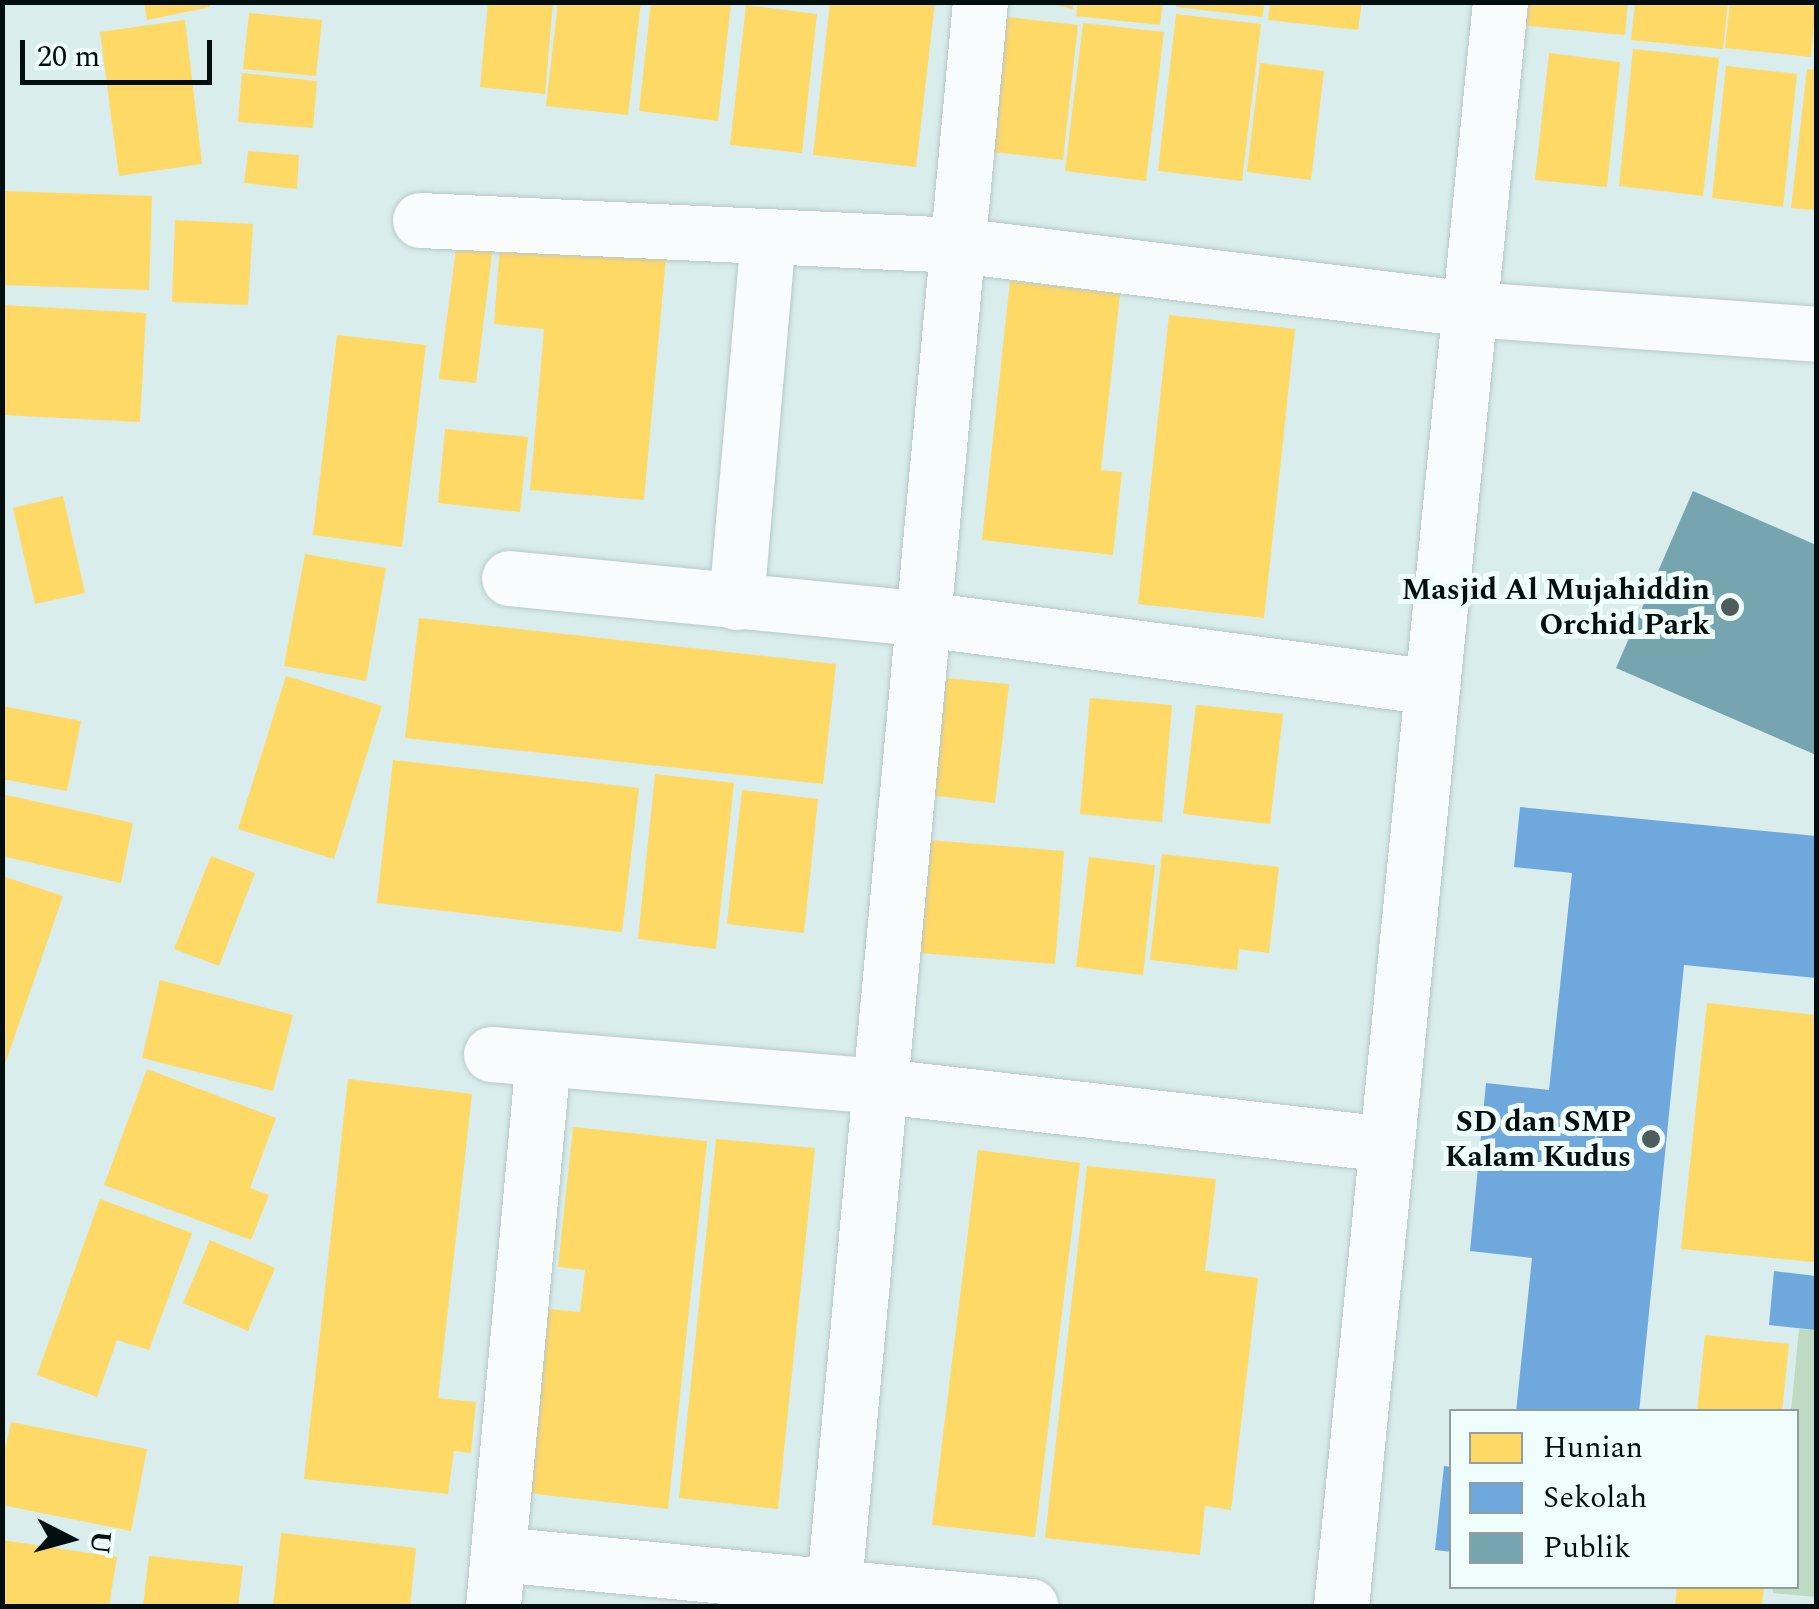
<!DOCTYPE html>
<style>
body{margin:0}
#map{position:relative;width:1819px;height:1609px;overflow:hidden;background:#d8edec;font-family:Spectral,serif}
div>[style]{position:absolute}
.green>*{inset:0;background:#bedac2}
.homes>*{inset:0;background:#ffd966}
.schools>*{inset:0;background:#6fa8dc}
.public>*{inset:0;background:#76a5af}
.roads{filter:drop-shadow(0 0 2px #b7c8c7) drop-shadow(0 0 2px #b7c8c7)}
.minor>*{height:55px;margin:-27.5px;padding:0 27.5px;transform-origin:27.5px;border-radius:27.5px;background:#f9fcfc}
.dots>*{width:28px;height:28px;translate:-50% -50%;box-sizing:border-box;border:5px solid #effefd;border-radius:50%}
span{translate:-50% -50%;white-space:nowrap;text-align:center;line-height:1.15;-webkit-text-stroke:10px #effefd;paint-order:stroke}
.poi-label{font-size:30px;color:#030e0e;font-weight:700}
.right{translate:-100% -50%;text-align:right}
.frame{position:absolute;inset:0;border:5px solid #030e0e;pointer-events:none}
.legend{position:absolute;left:1449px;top:1409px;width:350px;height:180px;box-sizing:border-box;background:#effefd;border:2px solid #919e9d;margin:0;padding:12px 18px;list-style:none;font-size:30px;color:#030e0e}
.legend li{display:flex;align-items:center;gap:20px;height:50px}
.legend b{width:50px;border:2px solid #919e9d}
.north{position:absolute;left:20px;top:1489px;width:100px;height:100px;-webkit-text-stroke:8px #effefd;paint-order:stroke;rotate:96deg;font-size:28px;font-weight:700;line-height:40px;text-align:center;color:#030e0e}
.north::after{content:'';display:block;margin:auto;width:35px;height:45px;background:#030e0e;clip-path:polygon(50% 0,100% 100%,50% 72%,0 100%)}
.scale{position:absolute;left:20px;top:40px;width:192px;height:45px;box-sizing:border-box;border:5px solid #030e0e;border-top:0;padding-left:12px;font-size:30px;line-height:35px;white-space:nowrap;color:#030e0e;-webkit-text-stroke:8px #effefd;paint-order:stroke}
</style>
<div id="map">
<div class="green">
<i style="clip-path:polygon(1799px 1329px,1816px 1330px,1816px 1597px,1773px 1593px,1773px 1587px,1796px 1586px,1796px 1412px,1791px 1411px)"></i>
</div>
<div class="homes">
<i style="clip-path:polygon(144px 2px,209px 2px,210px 7px,147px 20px)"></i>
<i style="clip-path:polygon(488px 2px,553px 2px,545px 94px,480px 87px)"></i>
<i style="clip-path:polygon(558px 2px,641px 2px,628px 115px,546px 106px)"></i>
<i style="clip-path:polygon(651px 2px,731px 2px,718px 121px,639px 111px)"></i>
<i style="clip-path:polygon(830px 2px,935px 2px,916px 167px,813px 155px)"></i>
<i style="clip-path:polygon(1042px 2px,1073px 2px,1073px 9px)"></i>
<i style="clip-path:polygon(1078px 2px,1163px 2px,1160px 25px,1076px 16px)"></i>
<i style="clip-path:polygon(1177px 2px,1264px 2px,1263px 17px,1176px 7px)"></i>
<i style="clip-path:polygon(1270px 2px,1362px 2px,1358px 30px,1268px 20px)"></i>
<i style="clip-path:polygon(1509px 2px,1628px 2px,1625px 35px,1507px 24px)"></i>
<i style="clip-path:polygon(1635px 2px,1728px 2px,1723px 49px,1631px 40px)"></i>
<i style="clip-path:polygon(1730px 2px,1816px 2px,1811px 57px,1725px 48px)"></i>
<i style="clip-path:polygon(746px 5px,817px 14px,802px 153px,730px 145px)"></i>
<i style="clip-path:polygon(249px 13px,322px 20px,316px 76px,243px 69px)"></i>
<i style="clip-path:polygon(1176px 14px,1261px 24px,1242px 181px,1158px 171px)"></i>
<i style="clip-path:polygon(999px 16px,1078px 25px,1063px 160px,985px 151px)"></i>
<i style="clip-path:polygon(185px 20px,202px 164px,119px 176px,100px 32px)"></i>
<i style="clip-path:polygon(1083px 23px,1164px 32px,1146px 181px,1065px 171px)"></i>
<i style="clip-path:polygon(1633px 49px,1719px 58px,1703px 196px,1619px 186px)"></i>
<i style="clip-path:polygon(1549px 53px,1620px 62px,1607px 187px,1535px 180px)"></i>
<i style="clip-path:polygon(1260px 63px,1324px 71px,1311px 180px,1247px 172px)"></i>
<i style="clip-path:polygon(1726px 66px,1797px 74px,1783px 207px,1712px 198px)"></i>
<i style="clip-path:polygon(1807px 69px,1816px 70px,1816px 210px,1791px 208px)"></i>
<i style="clip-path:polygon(242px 73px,317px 81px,313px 128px,238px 122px)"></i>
<i style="clip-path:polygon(248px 151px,299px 155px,297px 189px,244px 183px)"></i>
<i style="clip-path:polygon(2px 191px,152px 196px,149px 290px,2px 285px)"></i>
<i style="clip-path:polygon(175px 220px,253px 224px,248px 305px,172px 302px)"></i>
<i style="clip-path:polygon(501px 232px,667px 246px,644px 500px,530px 490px,544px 329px,494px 324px)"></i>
<i style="clip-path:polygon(457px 241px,493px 246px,476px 383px,439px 379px)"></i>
<i style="clip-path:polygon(1010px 281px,1120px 294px,1101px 470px,1122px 472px,1113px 555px,982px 540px)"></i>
<i style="clip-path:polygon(2px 305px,146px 313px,140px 422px,2px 415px)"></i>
<i style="clip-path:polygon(1169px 315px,1295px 329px,1264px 618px,1138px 604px)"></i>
<i style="clip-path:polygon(337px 335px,426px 345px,402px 547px,313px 535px)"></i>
<i style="clip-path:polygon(445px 429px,528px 437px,520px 512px,438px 503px)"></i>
<i style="clip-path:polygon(63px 496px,85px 593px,35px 604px,13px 508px)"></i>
<i style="clip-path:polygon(305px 554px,386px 568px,366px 681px,284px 666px)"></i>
<i style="clip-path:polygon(419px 618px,836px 664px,823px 784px,405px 738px)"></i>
<i style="clip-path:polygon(286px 676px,382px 706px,334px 859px,238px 829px)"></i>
<i style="clip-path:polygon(934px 677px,1009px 684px,995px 803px,922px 794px)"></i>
<i style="clip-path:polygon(1090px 698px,1172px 705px,1162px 822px,1080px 814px)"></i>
<i style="clip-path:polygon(1196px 705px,1283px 714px,1270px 824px,1183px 814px)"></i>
<i style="clip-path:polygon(2px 706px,81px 721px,67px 791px,2px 779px)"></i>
<i style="clip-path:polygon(393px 760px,639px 788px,622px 932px,377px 903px)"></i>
<i style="clip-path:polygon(655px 774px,734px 783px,716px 949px,638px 939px)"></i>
<i style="clip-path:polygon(742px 790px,818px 799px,804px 933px,727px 924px)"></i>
<i style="clip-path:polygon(2px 794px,133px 823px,121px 883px,2px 856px)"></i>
<i style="clip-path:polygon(917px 839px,1064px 851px,1055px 964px,907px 952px)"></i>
<i style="clip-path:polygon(1162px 854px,1279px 867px,1269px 953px,1239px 949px,1237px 970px,1150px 960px)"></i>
<i style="clip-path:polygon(211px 856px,255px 873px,219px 966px,174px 949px)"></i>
<i style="clip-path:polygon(1089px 857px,1155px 865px,1143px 975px,1076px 967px)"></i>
<i style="clip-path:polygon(2px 876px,63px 896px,3px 1070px,2px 1070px)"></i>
<i style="clip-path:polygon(160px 980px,293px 1015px,273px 1091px,142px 1058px)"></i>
<i style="clip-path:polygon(1707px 1003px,1816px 1015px,1814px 1262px,1681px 1249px)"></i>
<i style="clip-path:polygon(147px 1069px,276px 1118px,250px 1188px,269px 1195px,251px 1240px,104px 1185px)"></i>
<i style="clip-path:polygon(348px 1079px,472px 1094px,438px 1398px,476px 1402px,471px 1453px,454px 1451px,448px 1494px,304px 1479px)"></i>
<i style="clip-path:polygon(573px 1127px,707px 1141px,668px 1509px,528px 1493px,548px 1309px,580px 1312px,585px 1270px,558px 1267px)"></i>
<i style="clip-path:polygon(716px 1139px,815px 1148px,778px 1509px,679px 1498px)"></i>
<i style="clip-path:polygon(978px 1150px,1080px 1163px,1035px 1537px,932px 1525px)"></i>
<i style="clip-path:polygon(1087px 1166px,1216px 1179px,1205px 1271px,1258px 1278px,1231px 1510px,1205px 1506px,1200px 1555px,1045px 1538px)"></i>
<i style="clip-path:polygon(100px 1199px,192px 1233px,149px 1350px,117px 1340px,97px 1397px,37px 1375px)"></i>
<i style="clip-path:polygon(210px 1240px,275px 1268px,248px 1331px,183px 1303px)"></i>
<i style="clip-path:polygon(1705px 1335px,1789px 1344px,1782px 1412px,1697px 1412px)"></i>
<i style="clip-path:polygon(11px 1422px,147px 1449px,131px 1531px,2px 1505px,2px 1463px)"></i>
<i style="clip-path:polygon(281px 1533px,416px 1548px,410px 1606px,273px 1606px)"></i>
<i style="clip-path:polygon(2px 1540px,117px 1557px,109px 1606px,2px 1606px)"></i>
<i style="clip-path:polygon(149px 1556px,243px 1566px,238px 1606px,143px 1606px)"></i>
<i style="clip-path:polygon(1677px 1586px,1764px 1586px,1762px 1606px,1675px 1606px)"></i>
</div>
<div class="schools">
<i style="clip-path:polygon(1520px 807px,1816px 836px,1816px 978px,1684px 965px,1639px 1412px,1516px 1412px,1532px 1258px,1470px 1251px,1486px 1083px,1549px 1090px,1572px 873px,1514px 867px)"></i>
<i style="clip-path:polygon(1774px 1271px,1816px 1276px,1816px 1330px,1769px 1325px)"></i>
<i style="clip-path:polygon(1444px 1466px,1452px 1467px,1452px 1552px,1435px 1550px)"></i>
</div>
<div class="public">
<i style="clip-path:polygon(1693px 491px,1816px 545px,1816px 755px,1616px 668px)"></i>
</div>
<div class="roads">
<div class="minor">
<i style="left:420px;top:220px;width:539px;rotate:2.66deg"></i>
<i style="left:958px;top:245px;width:516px;rotate:7.13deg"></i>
<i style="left:1470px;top:309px;width:347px;rotate:4.1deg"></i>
<i style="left:509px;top:578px;width:417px;rotate:5.6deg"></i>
<i style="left:924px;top:619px;width:513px;rotate:7.62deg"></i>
<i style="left:736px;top:602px;width:365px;rotate:-85deg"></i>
<i style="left:491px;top:1054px;width:392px;rotate:4.7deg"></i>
<i style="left:882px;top:1086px;width:508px;rotate:6.55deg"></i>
<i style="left:499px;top:1554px;width:534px;rotate:5.59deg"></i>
<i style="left:493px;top:1606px;width:550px;rotate:-84.79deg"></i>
<i style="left:832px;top:1606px;width:1611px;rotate:-84.73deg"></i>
<i style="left:1341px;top:1606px;width:1612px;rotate:-84.34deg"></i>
</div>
</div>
<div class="dots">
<i style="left:1730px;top:607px;background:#4e5c5c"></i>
<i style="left:1651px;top:1139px;background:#4e5c5c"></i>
</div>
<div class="poi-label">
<span class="right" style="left:1710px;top:607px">Masjid Al Mujahiddin<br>Orchid Park</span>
<span class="right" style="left:1631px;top:1139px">SD dan SMP<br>Kalam Kudus</span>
</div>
<div class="frame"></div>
<ul class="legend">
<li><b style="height:28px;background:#ffd966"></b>Hunian</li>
<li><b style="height:28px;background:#6fa8dc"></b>Sekolah</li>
<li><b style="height:28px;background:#76a5af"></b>Publik</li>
</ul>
<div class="north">U</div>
<div class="scale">20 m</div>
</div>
